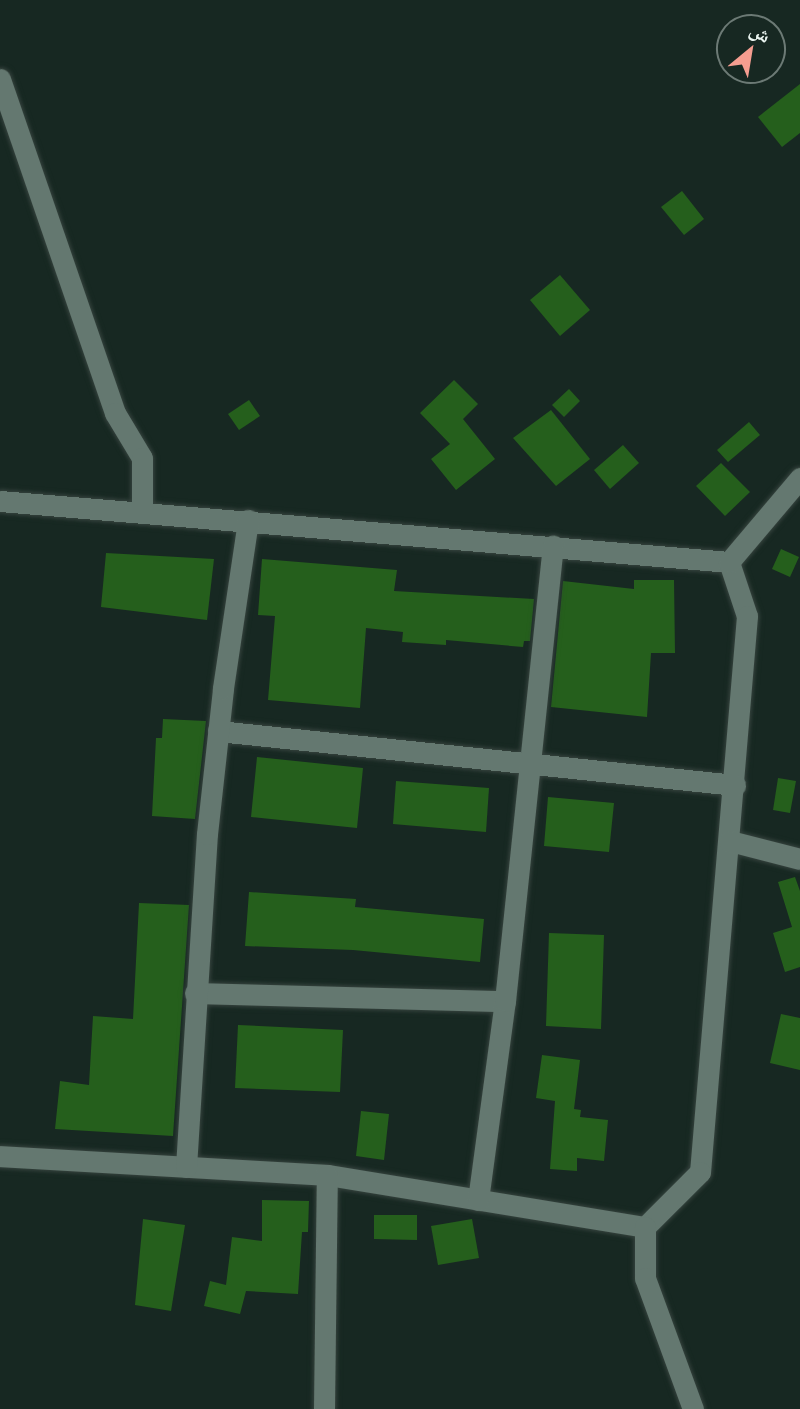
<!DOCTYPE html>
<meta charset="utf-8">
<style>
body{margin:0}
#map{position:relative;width:800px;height:1409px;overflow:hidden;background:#172822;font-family:"Golos Text","Noto Naskh Arabic",sans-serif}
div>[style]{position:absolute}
.building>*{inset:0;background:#255f1c}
.roads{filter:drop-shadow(0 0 2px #36433e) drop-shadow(0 0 2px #36433e)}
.minor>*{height:21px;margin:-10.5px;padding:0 10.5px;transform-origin:10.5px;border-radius:10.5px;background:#647870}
span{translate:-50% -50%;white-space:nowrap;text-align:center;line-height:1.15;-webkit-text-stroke:5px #172822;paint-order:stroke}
.north{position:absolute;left:716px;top:14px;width:70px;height:70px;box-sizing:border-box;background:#172822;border:2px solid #6c7a75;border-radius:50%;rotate:30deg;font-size:19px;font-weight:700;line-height:28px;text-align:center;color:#ebf6f1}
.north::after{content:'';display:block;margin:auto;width:24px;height:32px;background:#f59d90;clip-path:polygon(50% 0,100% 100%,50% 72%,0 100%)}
</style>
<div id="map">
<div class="building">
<i style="clip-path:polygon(800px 84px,800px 133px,782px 147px,758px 117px)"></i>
<i style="clip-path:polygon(682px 191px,704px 219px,684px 235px,661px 207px)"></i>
<i style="clip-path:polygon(560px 275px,590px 310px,560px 336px,530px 300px)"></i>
<i style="clip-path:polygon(454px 380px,478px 404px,463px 419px,495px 459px,456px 490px,431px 459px,450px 444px,420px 413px)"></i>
<i style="clip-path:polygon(569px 389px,580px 401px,564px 417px,552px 405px)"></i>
<i style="clip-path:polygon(249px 400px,260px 416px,239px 430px,228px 414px)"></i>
<i style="clip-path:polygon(551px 410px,590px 459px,556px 486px,513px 438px)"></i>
<i style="clip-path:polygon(749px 422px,760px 435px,728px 462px,717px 450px)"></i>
<i style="clip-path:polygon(623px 445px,639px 463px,610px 489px,594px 470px)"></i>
<i style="clip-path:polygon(721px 463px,750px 492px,725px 516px,696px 486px)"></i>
<i style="clip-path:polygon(781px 549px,799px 557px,790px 577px,772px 569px)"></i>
<i style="clip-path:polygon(106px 553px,214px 559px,207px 620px,101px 607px)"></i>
<i style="clip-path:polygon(262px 559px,397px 570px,394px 591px,534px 599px,530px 641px,524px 641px,523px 647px,446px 640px,446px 645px,402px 642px,403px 632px,366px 628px,360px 708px,268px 700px,275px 616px,258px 615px)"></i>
<i style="clip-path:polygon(634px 580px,674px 580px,675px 653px,651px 653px,647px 717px,551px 707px,563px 581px,634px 589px)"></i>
<i style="clip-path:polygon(163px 719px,206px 721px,195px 819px,152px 816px,156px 738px,162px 738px)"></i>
<i style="clip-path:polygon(257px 757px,363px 768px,357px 828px,251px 817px)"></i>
<i style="clip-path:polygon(778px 778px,796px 781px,790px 813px,773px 810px)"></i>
<i style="clip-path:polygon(396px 781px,489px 788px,486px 832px,393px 824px)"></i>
<i style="clip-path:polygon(548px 797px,614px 803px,609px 852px,544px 846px)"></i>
<i style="clip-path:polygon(795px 877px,800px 891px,800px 967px,785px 972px,773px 933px,792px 927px,778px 882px)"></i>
<i style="clip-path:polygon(249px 892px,356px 899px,355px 907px,484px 919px,480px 962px,353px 950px,245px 946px)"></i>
<i style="clip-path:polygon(139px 903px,189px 905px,173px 1136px,55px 1129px,60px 1081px,89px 1085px,93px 1016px,133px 1019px)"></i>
<i style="clip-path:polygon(549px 933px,604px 935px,601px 1029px,546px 1026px)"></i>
<i style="clip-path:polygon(781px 1014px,800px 1018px,800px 1070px,770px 1063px)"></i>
<i style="clip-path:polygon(238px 1025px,343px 1030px,340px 1092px,235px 1088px)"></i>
<i style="clip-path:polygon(542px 1055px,580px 1060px,574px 1109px,581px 1110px,580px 1117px,608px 1120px,604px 1161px,577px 1158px,577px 1171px,550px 1169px,555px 1101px,536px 1098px)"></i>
<i style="clip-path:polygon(361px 1111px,389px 1114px,384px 1160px,356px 1156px)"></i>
<i style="clip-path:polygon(262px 1200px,309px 1201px,308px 1232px,302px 1232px,298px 1294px,246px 1291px,240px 1314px,204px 1306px,210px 1281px,226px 1285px,232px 1237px,262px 1241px)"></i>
<i style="clip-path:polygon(374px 1215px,417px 1215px,417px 1240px,374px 1239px)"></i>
<i style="clip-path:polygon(143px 1219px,185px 1225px,171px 1311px,135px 1305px)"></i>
<i style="clip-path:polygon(472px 1219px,479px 1258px,438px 1265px,431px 1226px)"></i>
</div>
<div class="roads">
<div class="minor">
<i style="left:0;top:79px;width:353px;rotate:71deg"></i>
<i style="left:115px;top:413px;width:52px;rotate:59deg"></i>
<i style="left:142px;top:458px;width:55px;rotate:90deg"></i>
<i style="left:0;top:501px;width:732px;rotate:4.78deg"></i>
<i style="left:729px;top:562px;width:57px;rotate:71.6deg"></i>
<i style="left:747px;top:616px;width:558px;rotate:94.83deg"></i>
<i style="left:700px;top:1172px;width:78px;rotate:135deg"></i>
<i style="left:645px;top:1227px;width:322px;rotate:-170.7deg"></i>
<i style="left:327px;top:1175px;width:328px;rotate:-176.7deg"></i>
<i style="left:729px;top:562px;width:110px;rotate:-49.8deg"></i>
<i style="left:218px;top:731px;width:520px;rotate:5.96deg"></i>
<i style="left:730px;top:841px;width:72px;rotate:14.4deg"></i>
<i style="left:195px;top:993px;width:310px;rotate:1.5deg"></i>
<i style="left:186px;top:1167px;width:334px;rotate:-86.4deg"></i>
<i style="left:207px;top:834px;width:147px;rotate:-83.7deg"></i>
<i style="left:223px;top:688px;width:170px;rotate:-81.5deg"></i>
<i style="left:478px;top:1200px;width:201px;rotate:-82.3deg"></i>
<i style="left:505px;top:1001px;width:458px;rotate:-84deg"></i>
<i style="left:645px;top:1227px;width:51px;rotate:90deg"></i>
<i style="left:645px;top:1278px;width:140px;rotate:69.9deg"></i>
<i style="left:324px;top:1409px;width:234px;rotate:-89.3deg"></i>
</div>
</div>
<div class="north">ش</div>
</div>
